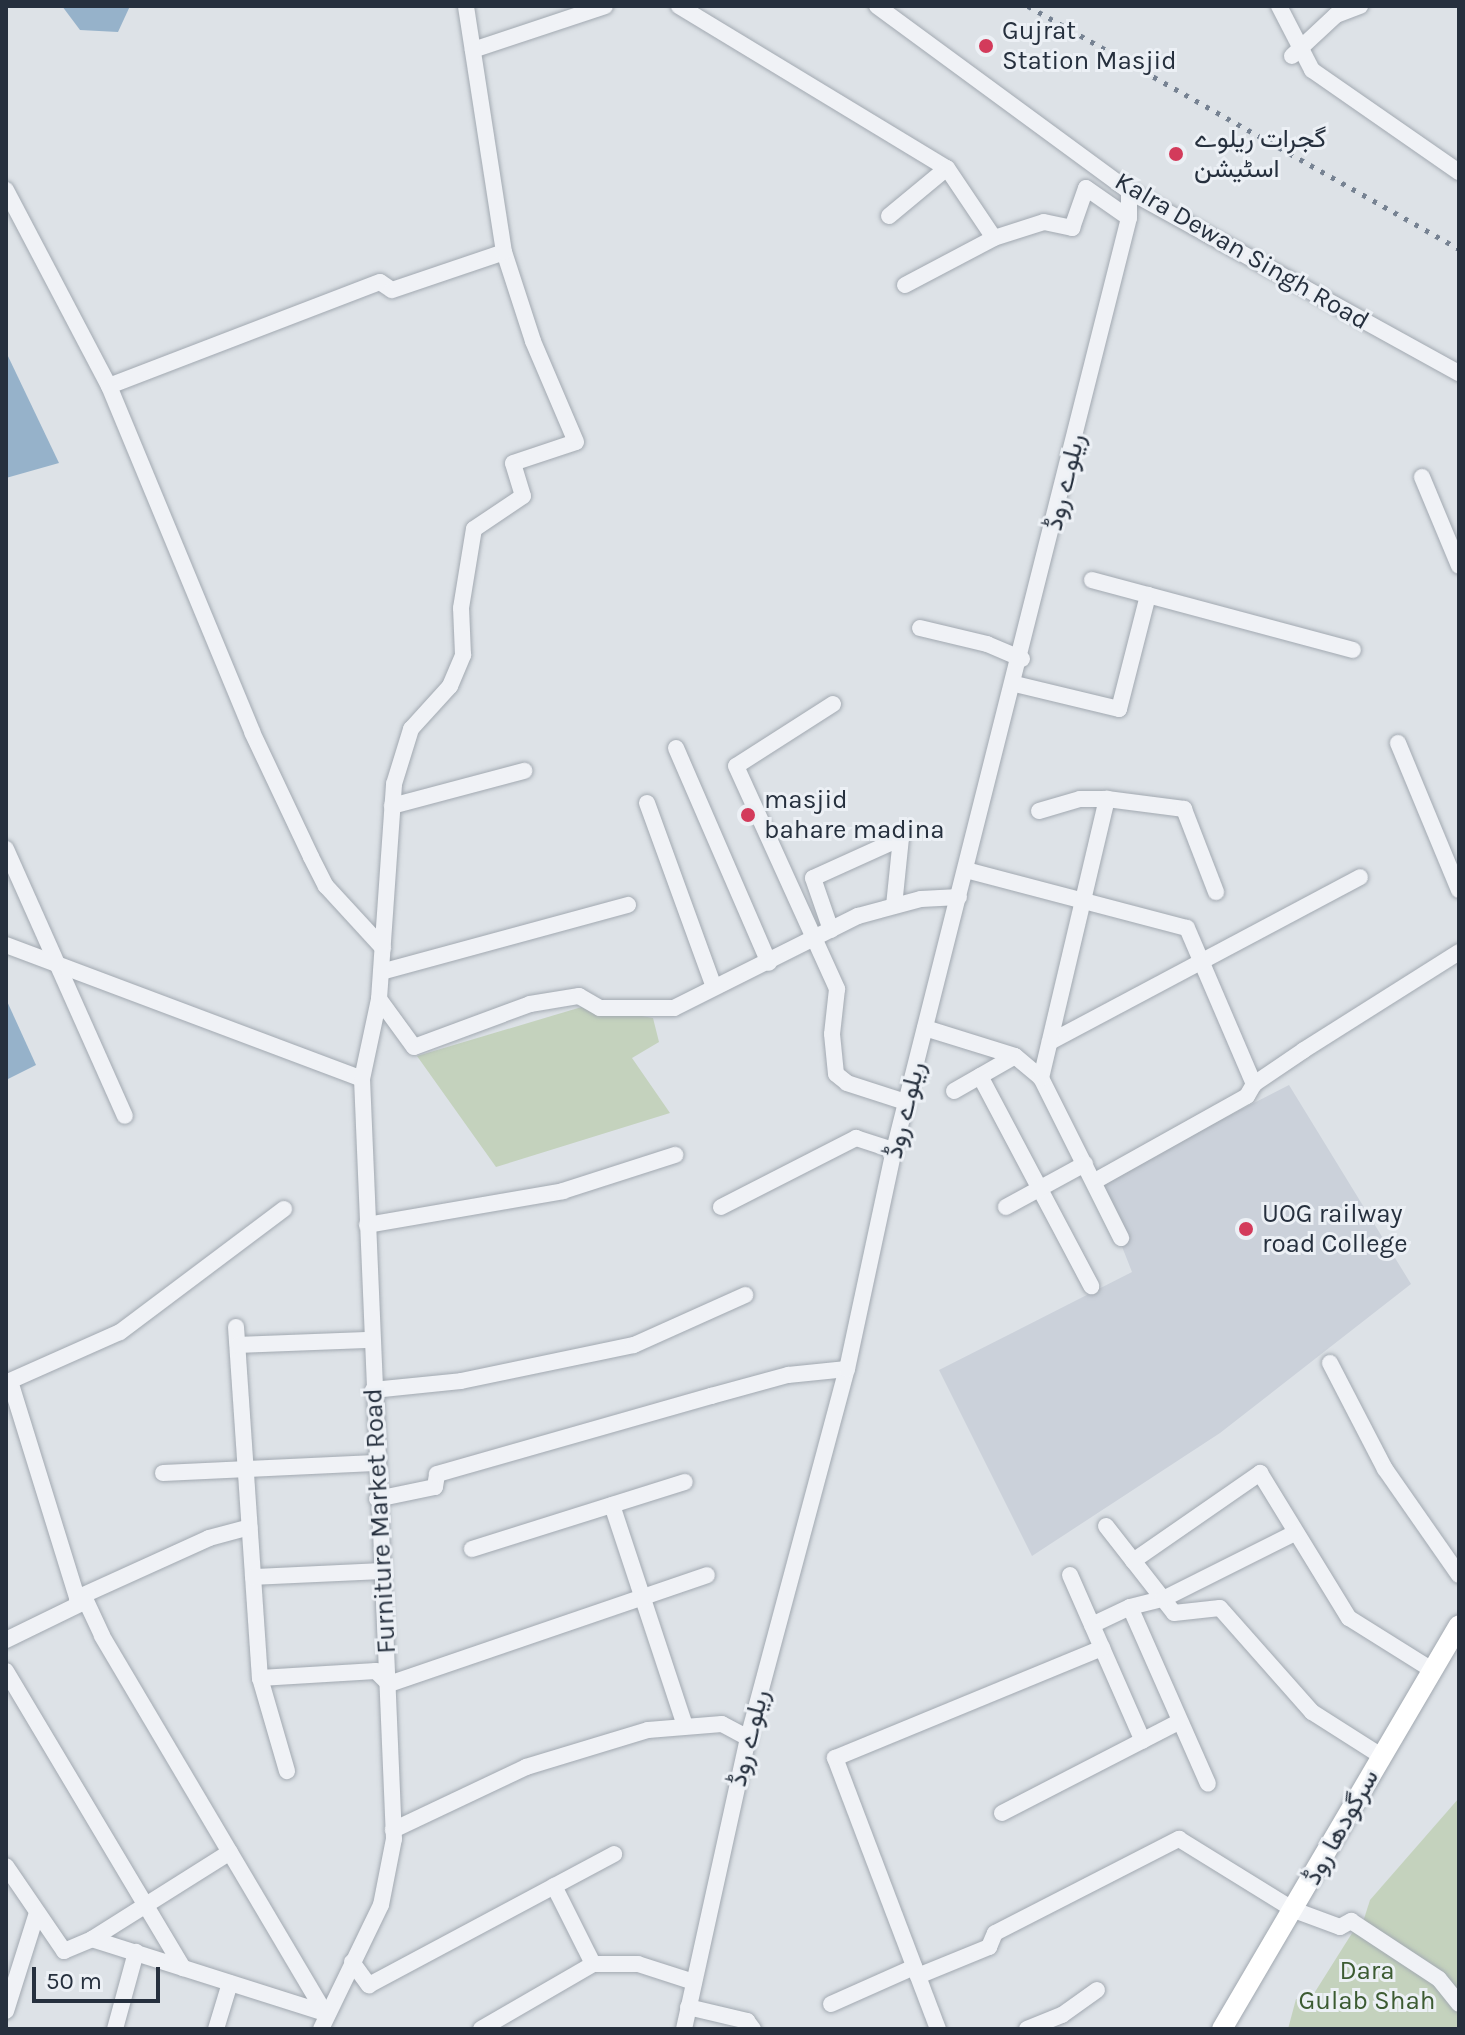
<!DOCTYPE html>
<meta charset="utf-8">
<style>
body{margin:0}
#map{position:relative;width:1465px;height:2035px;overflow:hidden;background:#dde2e7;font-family:Karla,Vazirmatn,sans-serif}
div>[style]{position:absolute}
.built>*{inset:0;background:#cbd1da}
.green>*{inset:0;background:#c4d2bd}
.water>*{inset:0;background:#96b2ca}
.roads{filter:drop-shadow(0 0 2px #a2a9b1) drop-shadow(0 0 2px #a2a9b1)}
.minor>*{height:16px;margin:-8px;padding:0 8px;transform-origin:8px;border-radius:8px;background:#f0f2f6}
.major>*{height:20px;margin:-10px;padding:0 10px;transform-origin:10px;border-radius:10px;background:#fff}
.rail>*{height:5px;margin-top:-2.5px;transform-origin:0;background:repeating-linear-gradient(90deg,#768292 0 4px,transparent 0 12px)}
.dots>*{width:22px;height:22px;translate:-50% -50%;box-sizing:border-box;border:4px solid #ecf0f5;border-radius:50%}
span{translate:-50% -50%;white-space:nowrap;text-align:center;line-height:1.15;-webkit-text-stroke:6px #ecf0f5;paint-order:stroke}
.poi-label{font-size:26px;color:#26303e}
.left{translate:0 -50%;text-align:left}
.street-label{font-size:26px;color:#26303e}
.park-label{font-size:26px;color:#3c5b32}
.frame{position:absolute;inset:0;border:8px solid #26303e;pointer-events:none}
.scale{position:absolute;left:32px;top:1967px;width:128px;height:36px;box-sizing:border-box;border:4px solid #26303e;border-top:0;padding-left:10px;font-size:24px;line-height:28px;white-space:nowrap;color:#26303e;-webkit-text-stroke:6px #ecf0f5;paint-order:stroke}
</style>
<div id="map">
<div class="built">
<i style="clip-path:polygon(1289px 1085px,1411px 1284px,1220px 1433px,1032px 1556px,939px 1370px,1132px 1272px,1097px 1183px)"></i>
</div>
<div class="green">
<i style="clip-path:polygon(585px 1006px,653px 1018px,659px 1042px,632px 1058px,670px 1113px,496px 1167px,417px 1056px)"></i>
<i style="clip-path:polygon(1459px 1798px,1459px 1991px,1363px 1922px,1370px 1900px)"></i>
<i style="clip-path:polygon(1354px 1930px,1436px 1982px,1459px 2011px,1459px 2029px,1288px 2029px,1296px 1999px,1308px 2003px)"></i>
</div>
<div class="water">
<i style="clip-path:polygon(62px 6px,130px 6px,118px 32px,80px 30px)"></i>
<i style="clip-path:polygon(6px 352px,59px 463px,6px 478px)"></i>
<i style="clip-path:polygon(6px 999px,36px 1065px,6px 1080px)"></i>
</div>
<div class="roads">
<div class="minor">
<i style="left:679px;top:6px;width:313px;rotate:31.2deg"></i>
<i style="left:947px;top:168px;width:84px;rotate:56.1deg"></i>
<i style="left:877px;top:6px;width:313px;rotate:36.3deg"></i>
<i style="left:1129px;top:191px;width:377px;rotate:28.9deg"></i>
<i style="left:1279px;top:6px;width:72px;rotate:62.7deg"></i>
<i style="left:1312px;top:70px;width:179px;rotate:34.8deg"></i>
<i style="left:473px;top:50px;width:139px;rotate:-18.4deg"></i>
<i style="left:1292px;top:56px;width:60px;rotate:-43deg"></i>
<i style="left:1336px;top:15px;width:26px;rotate:-21deg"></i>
<i style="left:6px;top:190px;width:221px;rotate:62.3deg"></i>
<i style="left:109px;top:386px;width:374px;rotate:67.5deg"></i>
<i style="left:252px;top:732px;width:138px;rotate:64.7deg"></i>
<i style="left:311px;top:857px;width:33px;rotate:63deg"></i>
<i style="left:326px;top:886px;width:84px;rotate:47.4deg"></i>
<i style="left:889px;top:216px;width:75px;rotate:-39.6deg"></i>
<i style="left:905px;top:285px;width:101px;rotate:-27.8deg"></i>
<i style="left:994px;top:238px;width:52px;rotate:-17.7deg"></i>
<i style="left:1044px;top:222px;width:29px;rotate:12deg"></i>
<i style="left:1072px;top:228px;width:42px;rotate:-70.7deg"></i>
<i style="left:1086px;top:188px;width:52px;rotate:34.9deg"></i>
<i style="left:109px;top:386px;width:290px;rotate:-21deg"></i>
<i style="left:380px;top:282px;width:14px;rotate:34deg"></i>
<i style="left:392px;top:290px;width:118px;rotate:-18.7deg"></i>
<i style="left:1422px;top:477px;width:96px;rotate:67.4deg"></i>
<i style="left:1092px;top:580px;width:270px;rotate:15deg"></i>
<i style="left:920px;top:628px;width:69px;rotate:13.4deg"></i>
<i style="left:987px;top:644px;width:38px;rotate:23deg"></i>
<i style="left:1015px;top:684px;width:107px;rotate:13.5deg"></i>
<i style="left:1119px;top:709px;width:118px;rotate:-75.7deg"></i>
<i style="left:833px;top:704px;width:115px;rotate:147.4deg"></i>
<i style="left:736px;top:766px;width:245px;rotate:65.6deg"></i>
<i style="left:837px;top:989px;width:45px;rotate:96.3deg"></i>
<i style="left:832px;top:1034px;width:40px;rotate:84.3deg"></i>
<i style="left:836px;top:1074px;width:14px;rotate:39deg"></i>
<i style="left:847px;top:1083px;width:62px;rotate:17.9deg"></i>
<i style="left:1398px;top:743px;width:159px;rotate:67.5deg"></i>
<i style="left:676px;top:748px;width:234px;rotate:66.6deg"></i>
<i style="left:647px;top:803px;width:196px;rotate:70deg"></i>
<i style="left:392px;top:806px;width:137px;rotate:-14.9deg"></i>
<i style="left:1039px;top:811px;width:43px;rotate:-16.3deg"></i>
<i style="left:1080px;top:799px;width:27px"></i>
<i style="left:1107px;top:799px;width:78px;rotate:7.4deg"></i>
<i style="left:1184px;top:809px;width:89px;rotate:68.9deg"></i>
<i style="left:6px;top:849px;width:292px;rotate:66deg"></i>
<i style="left:966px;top:870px;width:228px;rotate:14.7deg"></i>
<i style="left:1187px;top:928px;width:170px;rotate:66.8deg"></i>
<i style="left:831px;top:930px;width:55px;rotate:-109.1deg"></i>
<i style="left:813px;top:878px;width:97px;rotate:-24.4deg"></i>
<i style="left:901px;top:838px;width:68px;rotate:95.9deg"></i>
<i style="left:6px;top:945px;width:380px;rotate:20.6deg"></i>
<i style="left:381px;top:972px;width:256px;rotate:-15.2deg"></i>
<i style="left:379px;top:999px;width:59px;rotate:53.9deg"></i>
<i style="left:414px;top:1047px;width:124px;rotate:-20.3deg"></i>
<i style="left:530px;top:1004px;width:50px;rotate:-9.3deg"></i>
<i style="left:579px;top:996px;width:24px;rotate:30deg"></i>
<i style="left:600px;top:1008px;width:74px"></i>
<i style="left:674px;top:1008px;width:206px;rotate:-26.6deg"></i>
<i style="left:858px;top:916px;width:65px;rotate:-15.1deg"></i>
<i style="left:921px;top:899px;width:38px;rotate:-3deg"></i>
<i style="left:925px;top:1028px;width:94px;rotate:17.3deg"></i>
<i style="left:1015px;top:1056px;width:34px;rotate:40deg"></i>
<i style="left:1041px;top:1078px;width:179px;rotate:63.4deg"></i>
<i style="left:1050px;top:1042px;width:351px;rotate:-28deg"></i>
<i style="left:980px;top:1076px;width:238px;rotate:62.1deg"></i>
<i style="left:1041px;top:1078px;width:287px;rotate:-76.7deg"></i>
<i style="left:954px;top:1091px;width:70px;rotate:-29.8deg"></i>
<i style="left:1095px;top:1181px;width:174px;rotate:-29.2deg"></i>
<i style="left:1247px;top:1096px;width:14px;rotate:-60deg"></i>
<i style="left:1254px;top:1084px;width:60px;rotate:-34.2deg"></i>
<i style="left:1304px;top:1050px;width:183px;rotate:-32.3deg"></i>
<i style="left:721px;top:1207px;width:152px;rotate:-27.1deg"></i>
<i style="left:856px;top:1138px;width:40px;rotate:18deg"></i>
<i style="left:1006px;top:1207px;width:90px;rotate:-28.6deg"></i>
<i style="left:284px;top:1209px;width:205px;rotate:143.1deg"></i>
<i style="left:120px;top:1332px;width:120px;rotate:156deg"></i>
<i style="left:10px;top:1381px;width:227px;rotate:72.8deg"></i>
<i style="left:77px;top:1598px;width:9px;rotate:18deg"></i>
<i style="left:86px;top:1601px;width:38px;rotate:65deg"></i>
<i style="left:102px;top:1636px;width:438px;rotate:59.4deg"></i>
<i style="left:367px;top:1225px;width:199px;rotate:-9.8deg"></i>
<i style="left:563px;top:1191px;width:118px;rotate:-17.8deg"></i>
<i style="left:236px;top:1327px;width:352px;rotate:86.1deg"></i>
<i style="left:260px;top:1678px;width:97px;rotate:73.8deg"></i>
<i style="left:238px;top:1345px;width:133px;rotate:-2.2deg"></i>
<i style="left:1330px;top:1363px;width:119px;rotate:62.6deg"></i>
<i style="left:1385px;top:1469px;width:129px;rotate:55.1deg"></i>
<i style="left:373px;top:1390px;width:88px;rotate:-5.8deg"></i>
<i style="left:461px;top:1381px;width:177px;rotate:-11.8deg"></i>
<i style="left:634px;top:1345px;width:122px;rotate:-24.2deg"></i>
<i style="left:163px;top:1473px;width:212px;rotate:-2.7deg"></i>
<i style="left:377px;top:1499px;width:59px;rotate:-11.7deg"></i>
<i style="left:435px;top:1487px;width:13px;rotate:-81deg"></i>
<i style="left:437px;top:1474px;width:285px;rotate:-15.9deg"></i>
<i style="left:711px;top:1396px;width:80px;rotate:-15.3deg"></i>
<i style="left:788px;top:1375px;width:59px;rotate:-5.8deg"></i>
<i style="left:612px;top:1505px;width:233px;rotate:71.7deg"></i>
<i style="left:1106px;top:1526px;width:110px;rotate:52deg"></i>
<i style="left:1174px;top:1613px;width:46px;rotate:-6.2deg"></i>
<i style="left:1220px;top:1608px;width:139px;rotate:48.5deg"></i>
<i style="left:1312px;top:1712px;width:82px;rotate:32.5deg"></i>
<i style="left:472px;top:1549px;width:223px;rotate:-17.5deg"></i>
<i style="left:1133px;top:1561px;width:155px;rotate:-34.7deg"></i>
<i style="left:1260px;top:1473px;width:170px;rotate:58.5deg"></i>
<i style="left:1349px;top:1618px;width:98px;rotate:32.1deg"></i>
<i style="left:1070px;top:1575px;width:181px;rotate:66.3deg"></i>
<i style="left:253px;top:1577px;width:127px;rotate:-2.7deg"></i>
<i style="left:77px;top:1598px;width:145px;rotate:-24.4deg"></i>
<i style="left:209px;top:1538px;width:42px;rotate:-15deg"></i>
<i style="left:1130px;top:1607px;width:193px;rotate:66.2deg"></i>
<i style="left:1092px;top:1625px;width:42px;rotate:-25.3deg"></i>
<i style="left:1130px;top:1607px;width:34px;rotate:-14deg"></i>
<i style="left:1163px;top:1599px;width:148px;rotate:-26.6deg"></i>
<i style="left:6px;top:1640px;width:89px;rotate:-26deg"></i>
<i style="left:6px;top:1671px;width:346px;rotate:59.2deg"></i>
<i style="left:260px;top:1678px;width:116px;rotate:-3.5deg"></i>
<i style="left:376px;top:1671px;width:18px;rotate:45deg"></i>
<i style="left:389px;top:1684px;width:336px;rotate:-18.9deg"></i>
<i style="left:1002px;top:1813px;width:200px;rotate:-27.3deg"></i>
<i style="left:393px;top:1830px;width:147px;rotate:-25.3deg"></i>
<i style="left:526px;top:1767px;width:127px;rotate:-16.9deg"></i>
<i style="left:648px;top:1730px;width:74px;rotate:-4.6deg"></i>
<i style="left:722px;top:1724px;width:30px;rotate:28deg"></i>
<i style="left:6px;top:1866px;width:103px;rotate:55.7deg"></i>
<i style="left:64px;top:1951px;width:30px;rotate:-23deg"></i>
<i style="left:92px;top:1939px;width:163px;rotate:-32.2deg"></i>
<i style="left:554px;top:1886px;width:87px;rotate:63.4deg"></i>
<i style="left:92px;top:1939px;width:244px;rotate:17.6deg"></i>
<i style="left:352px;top:1962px;width:29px;rotate:54deg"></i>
<i style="left:369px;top:1985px;width:278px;rotate:-28.1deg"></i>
<i style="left:918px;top:1976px;width:77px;rotate:-22.2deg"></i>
<i style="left:989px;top:1947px;width:15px;rotate:-67deg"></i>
<i style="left:995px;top:1933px;width:207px;rotate:-27.1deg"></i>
<i style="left:1179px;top:1839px;width:135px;rotate:31.7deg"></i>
<i style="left:1294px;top:1910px;width:49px;rotate:20.3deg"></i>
<i style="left:1340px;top:1927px;width:13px;rotate:-29deg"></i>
<i style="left:1351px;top:1921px;width:105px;rotate:33.4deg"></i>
<i style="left:1439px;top:1979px;width:32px;rotate:51deg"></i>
<i style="left:831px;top:2004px;width:91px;rotate:-24deg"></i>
<i style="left:688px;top:2007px;width:61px;rotate:13.3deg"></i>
<i style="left:747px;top:2021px;width:10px;rotate:53deg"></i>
<i style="left:6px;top:2011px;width:100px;rotate:-72.5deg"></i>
<i style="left:115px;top:2029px;width:80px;rotate:-74.7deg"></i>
<i style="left:216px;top:2029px;width:48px;rotate:-73.1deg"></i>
<i style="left:321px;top:2029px;width:138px;rotate:-64.2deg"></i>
<i style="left:381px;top:1905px;width:67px;rotate:-78.9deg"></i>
<i style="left:394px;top:1839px;width:761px;rotate:-92.41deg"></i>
<i style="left:362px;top:1079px;width:82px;rotate:-78deg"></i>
<i style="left:379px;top:999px;width:216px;rotate:-86deg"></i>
<i style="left:394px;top:784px;width:58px;rotate:-72.8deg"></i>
<i style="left:411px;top:729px;width:58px;rotate:-47.8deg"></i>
<i style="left:450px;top:686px;width:34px;rotate:-67deg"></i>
<i style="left:463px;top:655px;width:47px;rotate:-92.4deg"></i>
<i style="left:461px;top:608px;width:80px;rotate:-80.7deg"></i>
<i style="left:474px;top:529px;width:59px;rotate:-34deg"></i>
<i style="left:523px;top:496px;width:34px;rotate:-107deg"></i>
<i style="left:513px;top:463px;width:66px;rotate:-18.4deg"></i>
<i style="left:576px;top:442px;width:110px;rotate:-113.1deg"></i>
<i style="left:533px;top:341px;width:94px;rotate:-108deg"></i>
<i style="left:504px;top:252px;width:249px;rotate:-98.8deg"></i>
<i style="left:481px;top:2029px;width:129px;rotate:-30.1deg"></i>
<i style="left:593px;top:1964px;width:45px"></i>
<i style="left:638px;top:1964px;width:59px;rotate:17.8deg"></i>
<i style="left:684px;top:2029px;width:298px;rotate:-77.6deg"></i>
<i style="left:748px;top:1738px;width:382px;rotate:-75deg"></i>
<i style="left:847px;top:1369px;width:224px;rotate:-77.9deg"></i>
<i style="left:894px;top:1150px;width:961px;rotate:-75.85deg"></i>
<i style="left:1129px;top:218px;width:27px;rotate:-90deg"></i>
<i style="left:938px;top:2029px;width:290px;rotate:-110.8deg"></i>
<i style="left:835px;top:1758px;width:289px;rotate:-22.4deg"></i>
<i style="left:1027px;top:2029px;width:38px;rotate:-22deg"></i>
<i style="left:1062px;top:2015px;width:43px;rotate:-35.5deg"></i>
</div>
<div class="major">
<i style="left:1222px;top:2029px;width:468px;rotate:-59.6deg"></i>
</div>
</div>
<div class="rail">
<i style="left:1028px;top:6px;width:495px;rotate:29.4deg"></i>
</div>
<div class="dots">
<i style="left:986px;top:46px;background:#d33b5b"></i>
<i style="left:1176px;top:154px;background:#d33b5b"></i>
<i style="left:748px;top:815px;background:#d33b5b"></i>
<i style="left:1246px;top:1229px;background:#d33b5b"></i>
</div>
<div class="poi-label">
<span class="left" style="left:1002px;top:46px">Gujrat<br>Station Masjid</span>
<span class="left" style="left:1194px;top:154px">گجرات ریلوے<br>اسٹیشن</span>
<span class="left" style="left:764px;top:815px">masjid<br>bahare madina</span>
<span class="left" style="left:1262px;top:1229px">UOG railway<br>road College</span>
</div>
<div class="street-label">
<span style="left:1242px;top:251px;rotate:30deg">Kalra Dewan Singh Road</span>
<span style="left:1065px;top:482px;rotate:-76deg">ریلوے روڈ</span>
<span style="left:905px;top:1110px;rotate:-76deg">ریلوے روڈ</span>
<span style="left:380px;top:1521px;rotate:-93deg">Furniture Market Road</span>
<span style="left:749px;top:1738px;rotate:-76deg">ریلوے روڈ</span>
<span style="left:1341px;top:1827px;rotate:-61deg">سرگودھا روڈ</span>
</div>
<div class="park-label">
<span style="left:1367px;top:1986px">Dara<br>Gulab Shah</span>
</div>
<div class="frame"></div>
<div class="scale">50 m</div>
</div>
